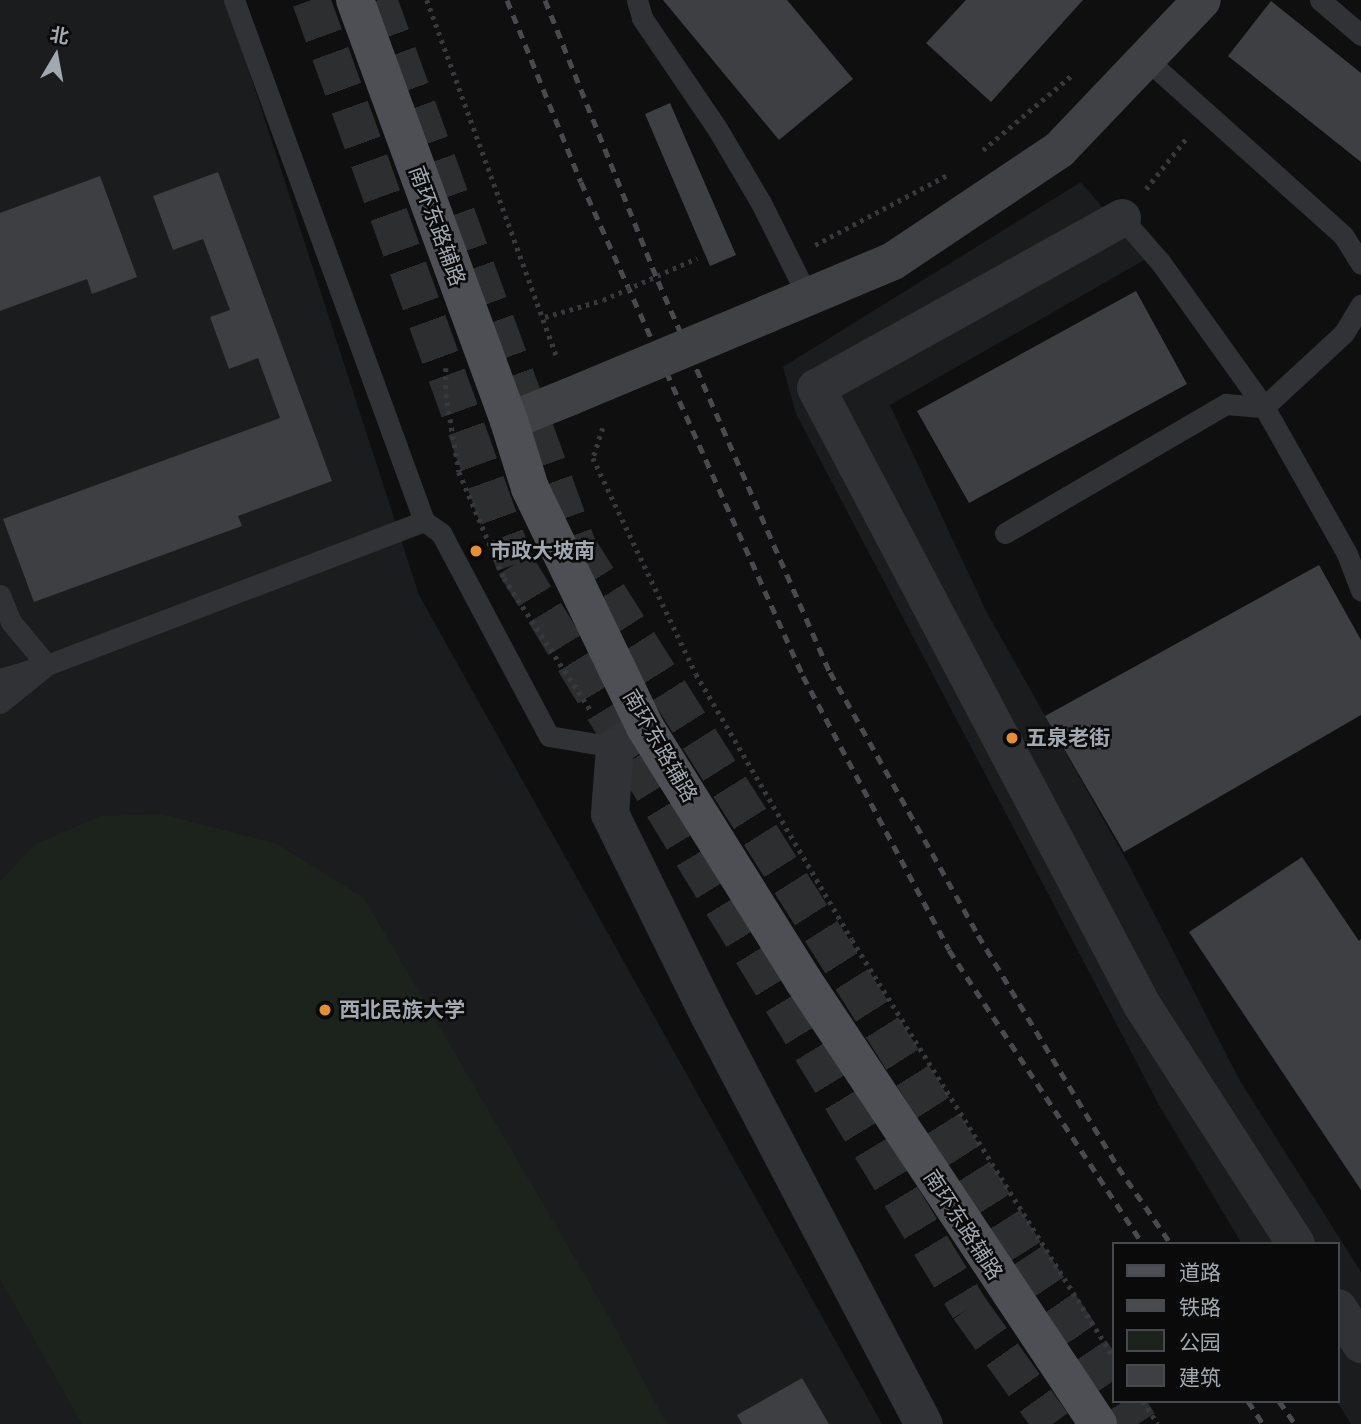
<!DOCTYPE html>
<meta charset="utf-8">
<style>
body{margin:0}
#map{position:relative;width:1361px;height:1424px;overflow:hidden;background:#0f0f10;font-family:"DejaVu Sans","Noto Sans SC",sans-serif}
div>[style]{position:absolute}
.built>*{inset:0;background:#1b1c1d}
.green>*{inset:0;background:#1c231c}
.building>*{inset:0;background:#3e3f43}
.highway-tunnel>*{height:38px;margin-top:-19px;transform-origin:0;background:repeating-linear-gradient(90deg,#2c2e30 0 38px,transparent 0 57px)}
.path>*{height:4.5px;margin-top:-2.25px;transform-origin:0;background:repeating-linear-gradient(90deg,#37393c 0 3.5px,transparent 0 8.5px)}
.lane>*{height:21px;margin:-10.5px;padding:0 10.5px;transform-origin:10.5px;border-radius:10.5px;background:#303235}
.street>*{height:38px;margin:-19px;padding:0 19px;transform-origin:19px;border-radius:19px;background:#303235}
.secondary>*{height:38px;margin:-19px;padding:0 19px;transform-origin:19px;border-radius:19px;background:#3f4145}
.primary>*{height:38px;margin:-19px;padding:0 19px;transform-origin:19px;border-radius:19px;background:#4d4f54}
.rail>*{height:5px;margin-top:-2.5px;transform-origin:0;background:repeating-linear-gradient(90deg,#484a4e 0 9px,transparent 0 16px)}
.path-bridge>*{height:4.5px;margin-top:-2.25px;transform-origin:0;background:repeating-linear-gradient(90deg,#37393c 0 3.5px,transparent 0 8.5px)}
.secondary-bridge>*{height:38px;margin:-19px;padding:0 19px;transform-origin:19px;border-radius:19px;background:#3f4145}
.dots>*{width:19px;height:19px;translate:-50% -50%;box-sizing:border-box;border:4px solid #0a0a0b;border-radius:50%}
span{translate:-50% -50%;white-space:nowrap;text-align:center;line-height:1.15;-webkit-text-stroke:5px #0a0a0b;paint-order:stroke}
.street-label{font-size:21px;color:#a1a8b0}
.poi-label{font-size:21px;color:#a1a8b0;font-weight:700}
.left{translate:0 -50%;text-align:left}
.legend{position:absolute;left:1112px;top:1242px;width:228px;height:161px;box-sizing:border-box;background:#0a0a0b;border:2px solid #46494d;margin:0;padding:9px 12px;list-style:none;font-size:21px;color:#a1a8b0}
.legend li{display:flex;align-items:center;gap:14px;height:35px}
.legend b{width:35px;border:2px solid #46494d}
.north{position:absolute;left:21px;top:21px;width:70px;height:70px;-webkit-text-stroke:5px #0a0a0b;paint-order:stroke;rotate:10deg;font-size:19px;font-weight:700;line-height:28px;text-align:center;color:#a1a8b0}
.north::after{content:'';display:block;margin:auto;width:24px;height:32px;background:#a1a8b0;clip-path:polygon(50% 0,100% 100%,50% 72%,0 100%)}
</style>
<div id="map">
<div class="built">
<i style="clip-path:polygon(0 0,226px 0,419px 595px,882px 1424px,0 1424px)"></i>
<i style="clip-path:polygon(1081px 182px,1146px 259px,890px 405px,986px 611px,1129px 865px,1240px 1081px,1361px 1272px,1361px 1424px,1351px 1424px,1337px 1401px,1338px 1244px,1242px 1244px,1159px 1105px,796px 414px,783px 367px)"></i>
</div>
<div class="green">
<i style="clip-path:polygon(161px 814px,277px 844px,364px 898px,604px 1308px,667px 1424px,82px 1424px,0 1279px,0 881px,34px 845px,100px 816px)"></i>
</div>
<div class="building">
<i style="clip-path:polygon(663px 0,787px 0,853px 79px,779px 140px)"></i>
<i style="clip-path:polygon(966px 0,1083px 0,991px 102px,926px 43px)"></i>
<i style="clip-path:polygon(1271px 1px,1361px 73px,1361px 162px,1228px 56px)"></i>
<i style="clip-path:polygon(670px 103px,736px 255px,710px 266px,645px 114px)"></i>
<i style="clip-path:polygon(218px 172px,332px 481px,238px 516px,242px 526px,34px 602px,3px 519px,280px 418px,258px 358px,229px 369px,210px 317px,230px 310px,203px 239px,173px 250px,153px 196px)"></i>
<i style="clip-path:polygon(100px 176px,137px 277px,92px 294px,87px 279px,0 311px,0 213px)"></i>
<i style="clip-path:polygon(1136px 291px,1187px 384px,969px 503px,917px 411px)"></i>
<i style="clip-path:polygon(1319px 565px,1361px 640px,1361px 715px,1124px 852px,1045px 716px)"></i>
<i style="clip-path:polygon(1302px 857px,1359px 941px,1361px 939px,1361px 1190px,1189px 932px)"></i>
<i style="clip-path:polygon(802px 1378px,829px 1424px,742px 1424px,737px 1415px)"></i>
</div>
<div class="highway-tunnel">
<i style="left:311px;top:0;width:600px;rotate:70.11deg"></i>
<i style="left:515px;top:564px;width:872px;rotate:58.61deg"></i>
<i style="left:969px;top:1308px;width:143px;rotate:54.4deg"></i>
<i style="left:378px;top:0;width:581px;rotate:69.97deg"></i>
<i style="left:577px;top:546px;width:841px;rotate:57.63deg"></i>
<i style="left:1027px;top:1256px;width:156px;rotate:56.2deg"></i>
<i style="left:1124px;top:1401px;width:27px;rotate:57deg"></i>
</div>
<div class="path">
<i style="left:427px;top:0;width:382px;rotate:70deg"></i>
<i style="left:983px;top:150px;width:116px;rotate:-40.1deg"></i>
<i style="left:1146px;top:189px;width:68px;rotate:-51.6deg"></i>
<i style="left:815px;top:245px;width:149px;rotate:-27.9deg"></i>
<i style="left:545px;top:317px;width:60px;rotate:-16.3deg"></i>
<i style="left:446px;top:368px;width:26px;rotate:90deg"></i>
<i style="left:446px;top:394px;width:79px;rotate:80.5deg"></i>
<i style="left:459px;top:472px;width:115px;rotate:67deg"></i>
<i style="left:504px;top:578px;width:159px;rotate:56.8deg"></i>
<i style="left:603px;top:428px;width:32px;rotate:108deg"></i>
<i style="left:593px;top:458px;width:239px;rotate:64.5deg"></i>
<i style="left:696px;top:674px;width:308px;rotate:59.6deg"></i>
<i style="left:852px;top:940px;width:493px;rotate:57.9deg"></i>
<i style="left:1143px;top:1401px;width:27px;rotate:57deg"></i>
</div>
<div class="lane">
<i style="left:234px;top:0;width:555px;rotate:69.96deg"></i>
<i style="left:637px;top:0;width:19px;rotate:74deg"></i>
<i style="left:642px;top:18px;width:135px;rotate:55.8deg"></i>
<i style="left:718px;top:130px;width:85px;rotate:59.5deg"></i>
<i style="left:761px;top:203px;width:105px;rotate:63.4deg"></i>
<i style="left:1320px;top:0;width:54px;rotate:40.5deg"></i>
<i style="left:1146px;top:59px;width:264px;rotate:41.8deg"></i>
<i style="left:1343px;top:235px;width:34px;rotate:58deg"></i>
<i style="left:1122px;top:218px;width:60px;rotate:49.1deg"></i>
<i style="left:1161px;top:263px;width:177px;rotate:54.4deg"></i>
<i style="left:1264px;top:407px;width:169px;rotate:60.5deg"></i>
<i style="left:1347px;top:554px;width:39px;rotate:69deg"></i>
<i style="left:1005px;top:533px;width:256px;rotate:-30.3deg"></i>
<i style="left:1226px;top:404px;width:38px;rotate:5deg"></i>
<i style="left:1264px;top:407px;width:109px;rotate:-42.8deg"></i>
<i style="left:1344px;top:333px;width:33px;rotate:-59deg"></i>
<i style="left:0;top:595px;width:29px;rotate:68deg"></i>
<i style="left:11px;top:622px;width:56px;rotate:50.1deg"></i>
<i style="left:47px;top:665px;width:49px;rotate:163.4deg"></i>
<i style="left:0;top:703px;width:60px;rotate:-39deg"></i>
<i style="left:47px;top:665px;width:404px;rotate:-20.9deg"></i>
<i style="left:424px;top:521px;width:21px;rotate:35deg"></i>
<i style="left:441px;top:533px;width:230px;rotate:62deg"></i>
<i style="left:549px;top:736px;width:67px;rotate:9.5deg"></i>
</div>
<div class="street">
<i style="left:1122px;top:218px;width:350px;rotate:150.9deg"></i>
<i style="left:816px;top:388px;width:698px;rotate:62.15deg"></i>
<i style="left:1142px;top:1005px;width:284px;rotate:57.2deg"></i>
<i style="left:645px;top:727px;width:36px;rotate:146deg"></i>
<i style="left:615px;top:747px;width:67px;rotate:94.3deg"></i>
<i style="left:610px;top:814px;width:226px;rotate:63.8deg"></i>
<i style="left:710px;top:1017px;width:460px;rotate:62.3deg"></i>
<i style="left:1338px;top:1308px;width:43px;rotate:57.4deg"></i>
</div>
<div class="secondary">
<i style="left:767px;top:314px;width:137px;rotate:-22.8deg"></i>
<i style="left:893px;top:261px;width:200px;rotate:-33.8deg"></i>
<i style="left:1059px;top:150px;width:207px;rotate:-46.4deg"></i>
<i style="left:509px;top:421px;width:65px;rotate:-21.8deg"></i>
</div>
<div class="primary">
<i style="left:355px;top:0;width:448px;rotate:69.9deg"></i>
<i style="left:509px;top:421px;width:70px;rotate:72.6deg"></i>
<i style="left:530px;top:488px;width:265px;rotate:64.3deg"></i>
<i style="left:645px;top:727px;width:298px;rotate:58deg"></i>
<i style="left:803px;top:980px;width:533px;rotate:56.4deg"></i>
</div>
<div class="rail">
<i style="left:507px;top:0;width:196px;rotate:67.9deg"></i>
<i style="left:581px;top:182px;width:542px;rotate:65.8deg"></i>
<i style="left:803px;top:676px;width:310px;rotate:61.9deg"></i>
<i style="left:949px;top:950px;width:352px;rotate:56.6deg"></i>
<i style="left:545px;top:0;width:303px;rotate:68.1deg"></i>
<i style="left:658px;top:281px;width:427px;rotate:66.3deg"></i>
<i style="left:830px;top:672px;width:302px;rotate:60.6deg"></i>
<i style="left:978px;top:935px;width:271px;rotate:58.9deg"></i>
<i style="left:1118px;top:1167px;width:93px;rotate:55.5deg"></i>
<i style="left:1248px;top:1401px;width:27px;rotate:57deg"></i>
<i style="left:1279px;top:1401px;width:28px;rotate:55deg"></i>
</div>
<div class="path-bridge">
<i style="left:603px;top:300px;width:103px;rotate:-24.1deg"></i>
</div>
<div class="secondary-bridge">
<i style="left:569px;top:397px;width:215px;rotate:-22.7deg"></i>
</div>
<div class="dots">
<i style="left:476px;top:551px;background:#e48f34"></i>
<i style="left:1012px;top:738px;background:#e48f34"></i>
<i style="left:325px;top:1010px;background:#e48f34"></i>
</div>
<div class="street-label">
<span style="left:437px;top:226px;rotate:70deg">南环东路辅路</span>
<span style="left:660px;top:746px;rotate:60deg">南环东路辅路</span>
<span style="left:963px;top:1225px;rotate:57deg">南环东路辅路</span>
</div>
<div class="poi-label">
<span class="left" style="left:490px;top:551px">市政大坡南</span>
<span class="left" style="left:1026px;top:738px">五泉老街</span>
<span class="left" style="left:339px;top:1010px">西北民族大学</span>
</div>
<ul class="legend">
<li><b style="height:9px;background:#4d4f54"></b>道路</li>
<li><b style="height:9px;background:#484a4e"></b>铁路</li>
<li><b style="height:19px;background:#1c231c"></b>公园</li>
<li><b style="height:19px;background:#3e3f43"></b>建筑</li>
</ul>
<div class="north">北</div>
</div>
